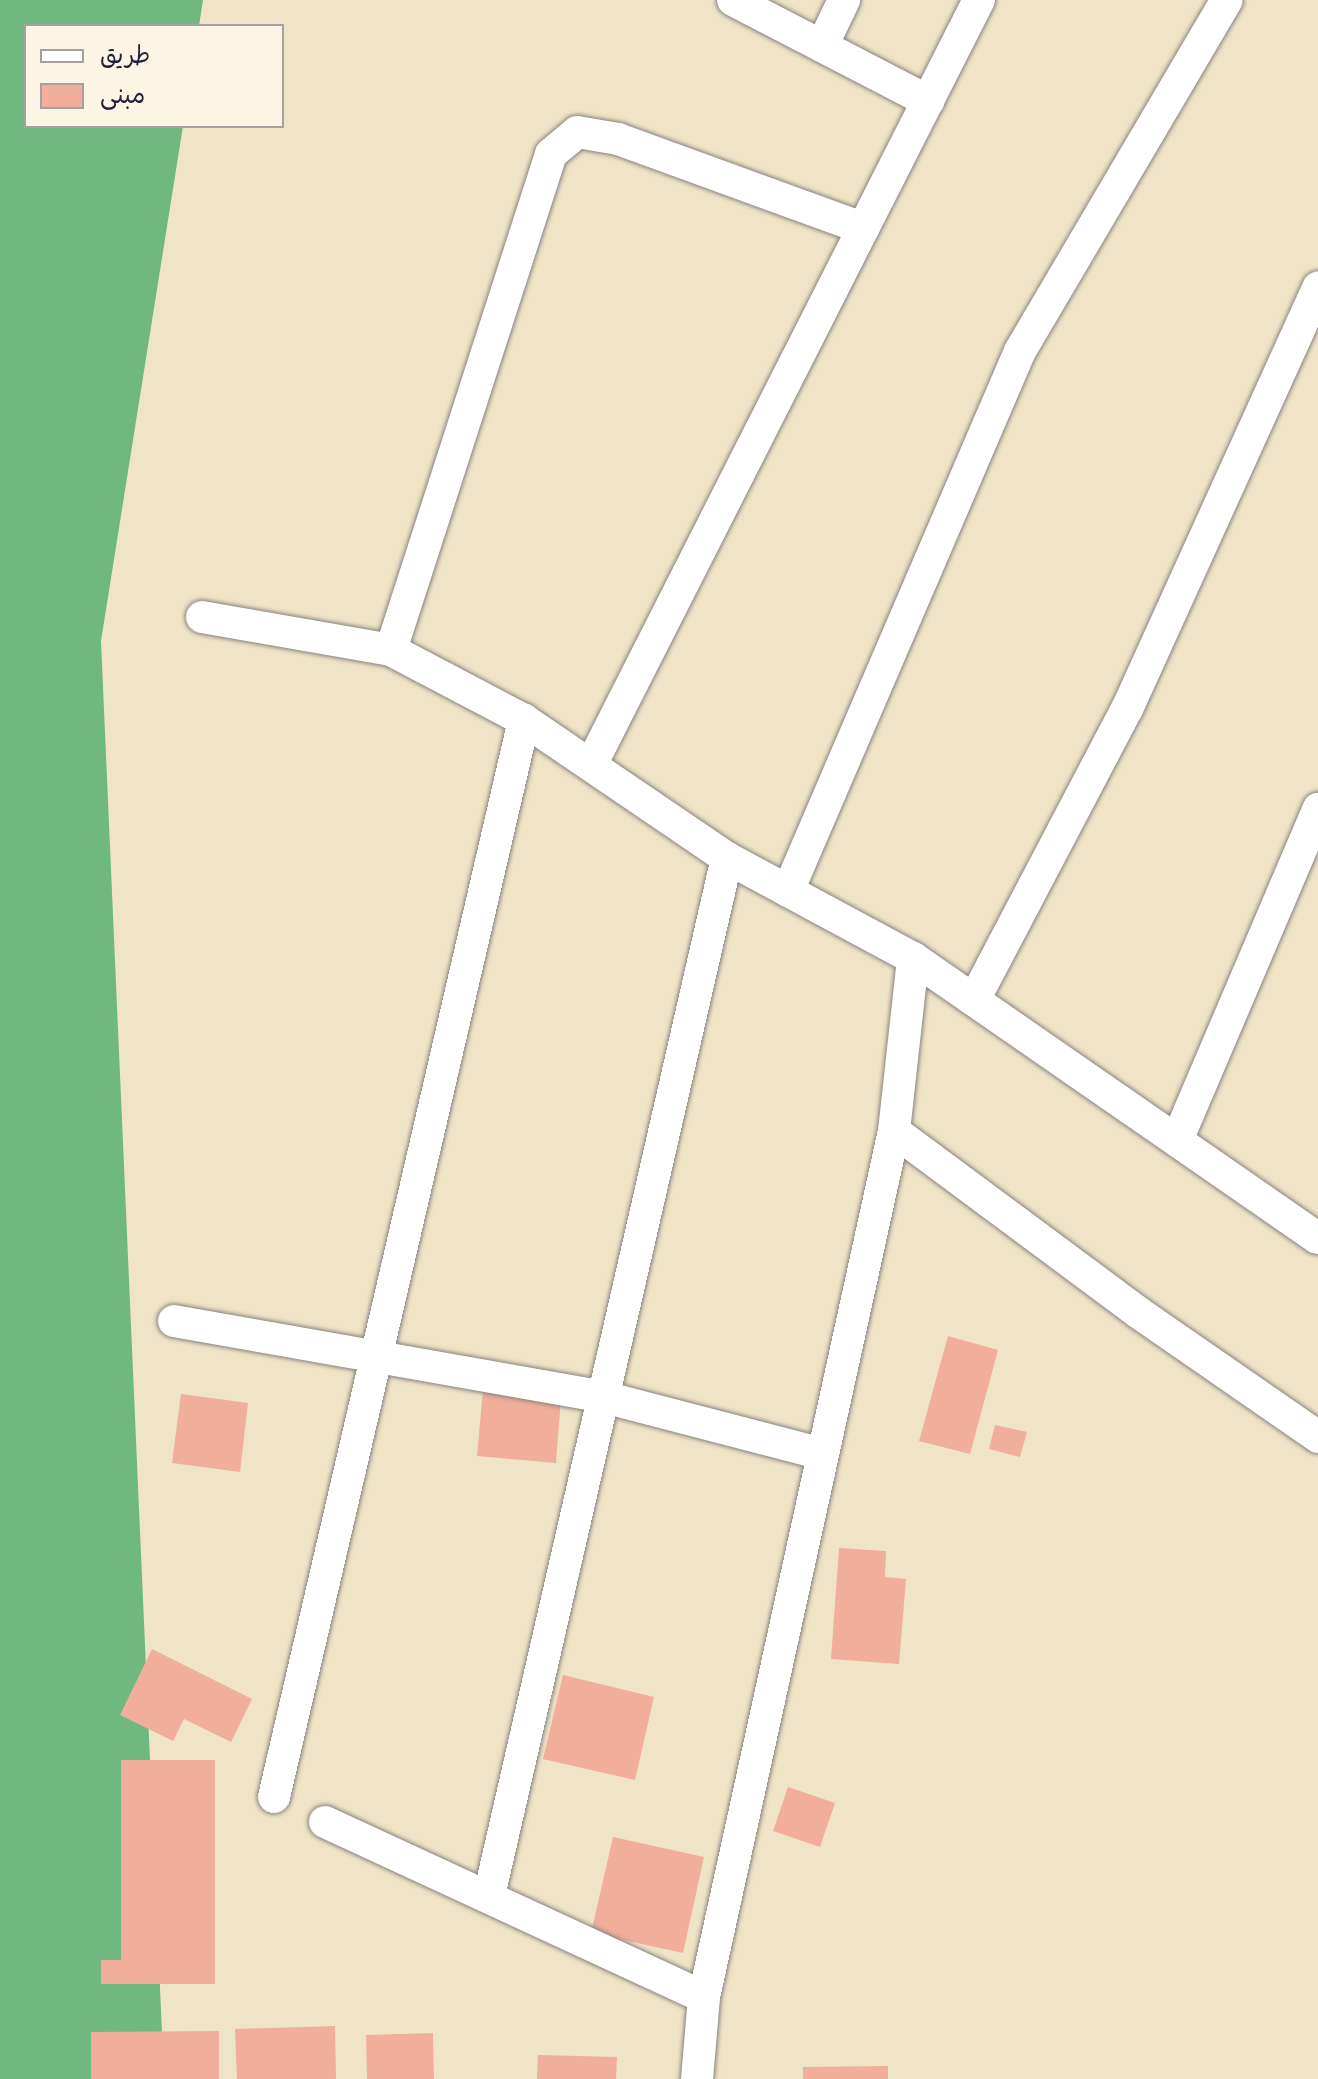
<!DOCTYPE html>
<meta charset="utf-8">
<style>
body{margin:0}
#map{position:relative;width:1318px;height:2079px;overflow:hidden;background:#efe4c6;font-family:"Comic Neue","Playpen Sans Arabic",sans-serif}
div>[style]{position:absolute}
.forest>*{inset:0;background:#6fb87f}
.building>*{inset:0;background:#f1ae9a}
.roads{filter:drop-shadow(0 0 2px #888380) drop-shadow(0 0 2px #888380)}
.minor>*{height:32px;margin:-16px;padding:0 16px;transform-origin:16px;border-radius:16px;background:#fff}
span{translate:-50% -50%;white-space:nowrap;text-align:center;line-height:1.15;-webkit-text-stroke:8px #fcf5e5;paint-order:stroke}
.legend{position:absolute;left:24px;top:24px;width:260px;height:104px;box-sizing:border-box;background:#fcf5e5;border:2px solid #a5a1a1;margin:0;padding:10px 14px;list-style:none;font-size:24px;color:#22223b}
.legend li{display:flex;align-items:center;gap:16px;height:40px}
.legend b{width:40px;border:2px solid #a5a1a1}
</style>
<div id="map">
<div class="forest">
<i style="clip-path:polygon(0 0,203px 0,199px 26px,26px 26px,26px 126px,183px 126px,101px 641px,164px 2079px,0 2079px)"></i>
</div>
<div class="building">
<i style="clip-path:polygon(948px 1336px,998px 1350px,970px 1454px,919px 1441px)"></i>
<i style="clip-path:polygon(483px 1390px,561px 1397px,556px 1463px,477px 1456px)"></i>
<i style="clip-path:polygon(181px 1394px,248px 1403px,240px 1472px,172px 1463px)"></i>
<i style="clip-path:polygon(995px 1425px,1027px 1432px,1020px 1457px,989px 1449px)"></i>
<i style="clip-path:polygon(839px 1548px,886px 1551px,885px 1577px,906px 1579px,899px 1664px,831px 1659px)"></i>
<i style="clip-path:polygon(152px 1649px,252px 1699px,231px 1742px,184px 1719px,173px 1741px,120px 1715px)"></i>
<i style="clip-path:polygon(563px 1675px,654px 1697px,635px 1780px,543px 1759px)"></i>
<i style="clip-path:polygon(121px 1760px,215px 1760px,215px 1984px,101px 1984px,101px 1960px,121px 1960px)"></i>
<i style="clip-path:polygon(788px 1787px,835px 1803px,820px 1847px,773px 1831px)"></i>
<i style="clip-path:polygon(613px 1837px,704px 1857px,683px 1953px,591px 1933px)"></i>
<i style="clip-path:polygon(335px 2026px,336px 2079px,237px 2079px,235px 2029px)"></i>
<i style="clip-path:polygon(219px 2031px,219px 2079px,91px 2079px,91px 2032px)"></i>
<i style="clip-path:polygon(433px 2033px,434px 2079px,367px 2079px,366px 2035px)"></i>
<i style="clip-path:polygon(538px 2055px,617px 2057px,616px 2079px,537px 2079px)"></i>
<i style="clip-path:polygon(888px 2066px,888px 2079px,803px 2079px,803px 2067px)"></i>
</div>
<div class="roads">
<div class="minor">
<i style="left:733px;top:0;width:220px;rotate:27.4deg"></i>
<i style="left:822px;top:46px;width:51px;rotate:-64.4deg"></i>
<i style="left:202px;top:617px;width:192px;rotate:9.9deg"></i>
<i style="left:391px;top:650px;width:150px;rotate:27.8deg"></i>
<i style="left:524px;top:720px;width:245px;rotate:34.2deg"></i>
<i style="left:727px;top:858px;width:211px;rotate:28.3deg"></i>
<i style="left:913px;top:958px;width:492px;rotate:34.7deg"></i>
<i style="left:391px;top:650px;width:521px;rotate:-72.12deg"></i>
<i style="left:551px;top:154px;width:34px;rotate:-40deg"></i>
<i style="left:577px;top:132px;width:42px;rotate:9.7deg"></i>
<i style="left:618px;top:139px;width:261px;rotate:20deg"></i>
<i style="left:591px;top:765px;width:858px;rotate:-63.11deg"></i>
<i style="left:788px;top:891px;width:588px;rotate:-66.75deg"></i>
<i style="left:1020px;top:351px;width:407px;rotate:-59.5deg"></i>
<i style="left:974px;top:1000px;width:329px;rotate:-62.3deg"></i>
<i style="left:1127px;top:709px;width:463px;rotate:-65.6deg"></i>
<i style="left:894px;top:1131px;width:305px;rotate:36.6deg"></i>
<i style="left:1139px;top:1313px;width:218px;rotate:34.7deg"></i>
<i style="left:1178px;top:1138px;width:358px;rotate:-66.9deg"></i>
<i style="left:174px;top:1321px;width:433px;rotate:10deg"></i>
<i style="left:600px;top:1396px;width:230px;rotate:14.6deg"></i>
<i style="left:274px;top:1797px;width:1106px;rotate:-76.93deg"></i>
<i style="left:325px;top:1822px;width:417px;rotate:24.8deg"></i>
<i style="left:489px;top:1896px;width:1065px;rotate:-77.09deg"></i>
<i style="left:697px;top:2079px;width:82px;rotate:-85.1deg"></i>
<i style="left:704px;top:1997px;width:887px;rotate:-77.63deg"></i>
<i style="left:894px;top:1131px;width:174px;rotate:-83.7deg"></i>
</div>
</div>
<ul class="legend">
<li><b style="height:10px;background:#fff"></b>طريق</li>
<li><b style="height:22px;background:#f1ae9a"></b>مبنى</li>
</ul>
</div>
